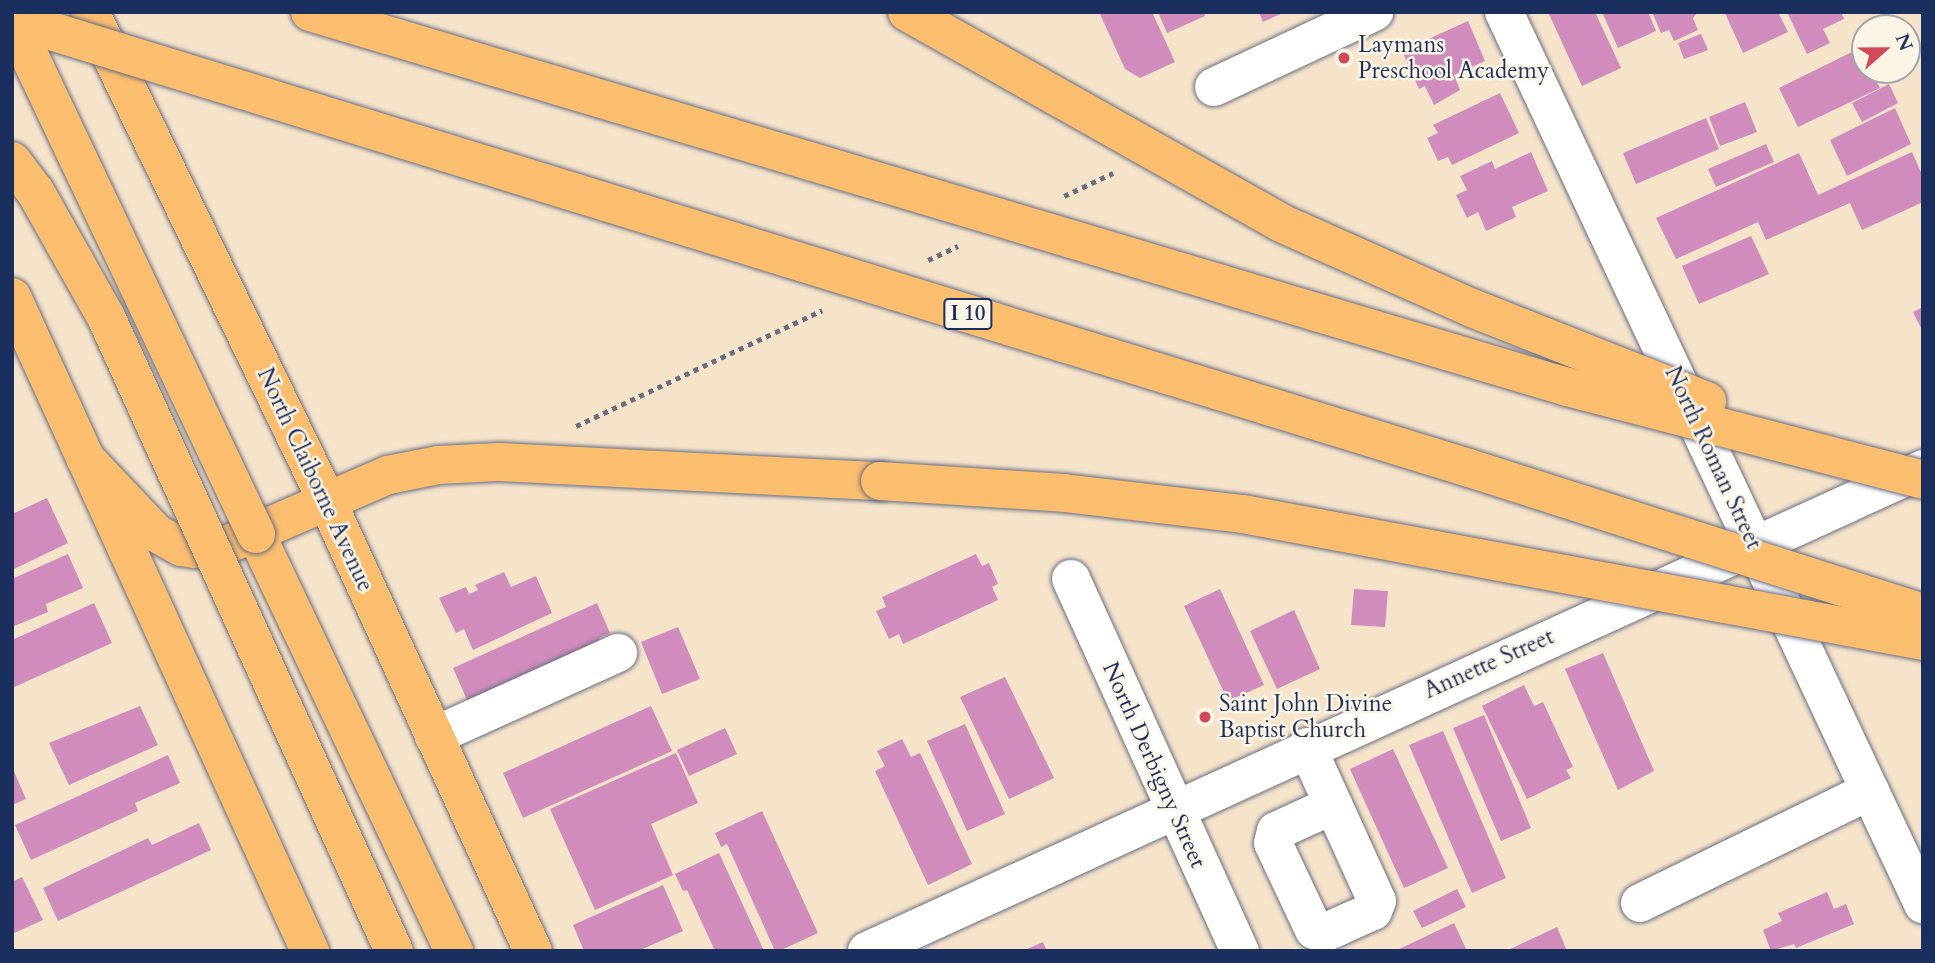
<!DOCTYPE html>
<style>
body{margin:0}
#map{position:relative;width:1935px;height:963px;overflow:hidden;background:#f6e4ca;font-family:Cardo,serif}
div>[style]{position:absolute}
.building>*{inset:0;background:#cf8cbc}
.path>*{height:4.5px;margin-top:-2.25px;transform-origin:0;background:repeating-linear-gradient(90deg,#686e84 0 5px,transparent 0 10px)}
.roads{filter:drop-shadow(0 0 2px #686e84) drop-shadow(0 0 2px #686e84)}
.minor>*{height:38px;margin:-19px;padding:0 19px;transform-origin:19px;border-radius:19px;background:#fff}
.major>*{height:38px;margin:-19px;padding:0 19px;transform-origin:19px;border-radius:19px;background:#fbbd6e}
.highway>*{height:38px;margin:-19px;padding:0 19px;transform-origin:19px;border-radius:19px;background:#fbbd6e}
.bridges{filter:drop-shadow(0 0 2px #686e84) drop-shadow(0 0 2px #686e84)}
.highway-bridge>*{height:38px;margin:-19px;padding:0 19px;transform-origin:19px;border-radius:19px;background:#fbbd6e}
.dots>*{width:19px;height:19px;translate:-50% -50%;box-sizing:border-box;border:4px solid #fcf5e5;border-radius:50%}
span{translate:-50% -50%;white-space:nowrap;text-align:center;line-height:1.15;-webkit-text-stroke:5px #fcf5e5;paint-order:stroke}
.shield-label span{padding:2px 5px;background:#fcf5e5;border:2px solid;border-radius:5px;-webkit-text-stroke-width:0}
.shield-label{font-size:21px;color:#1b2f5e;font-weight:700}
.poi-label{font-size:23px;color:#1b2f5e}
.left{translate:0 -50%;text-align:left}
.street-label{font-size:23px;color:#1b2f5e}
.frame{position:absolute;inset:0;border:14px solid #1b2f5e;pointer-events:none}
.north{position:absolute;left:1851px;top:14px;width:70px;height:70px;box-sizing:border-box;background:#fcf5e5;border:2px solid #a2a6af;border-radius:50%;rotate:69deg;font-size:19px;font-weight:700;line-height:28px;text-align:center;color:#1b2f5e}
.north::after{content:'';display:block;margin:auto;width:24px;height:32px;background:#d1495b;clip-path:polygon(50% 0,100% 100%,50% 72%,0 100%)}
</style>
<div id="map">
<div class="building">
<i style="clip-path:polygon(1099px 12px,1152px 12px,1175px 62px,1140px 78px,1125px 69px)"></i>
<i style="clip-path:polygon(1158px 12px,1204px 12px,1205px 16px,1167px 33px)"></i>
<i style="clip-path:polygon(1259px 12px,1285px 12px,1263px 22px)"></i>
<i style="clip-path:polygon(1548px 12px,1595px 12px,1621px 68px,1582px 86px)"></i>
<i style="clip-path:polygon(1602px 12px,1648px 12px,1656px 31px,1618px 48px)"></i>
<i style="clip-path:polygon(1652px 12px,1698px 12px,1693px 18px,1698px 30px,1674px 41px,1669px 30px,1661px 33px)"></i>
<i style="clip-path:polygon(1778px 12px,1788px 32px,1743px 53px,1725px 13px)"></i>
<i style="clip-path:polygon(1787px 12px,1841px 12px,1844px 19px,1823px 29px,1830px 43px,1807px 54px)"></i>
<i style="clip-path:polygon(1468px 21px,1485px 61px,1454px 75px,1460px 90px,1434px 105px,1425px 86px,1419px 89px,1402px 51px)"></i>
<i style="clip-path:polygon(1701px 34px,1708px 50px,1684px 59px,1678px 43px)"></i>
<i style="clip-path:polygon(1860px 48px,1865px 70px,1871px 70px,1880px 88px,1798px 127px,1779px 88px)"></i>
<i style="clip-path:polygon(1889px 84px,1898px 103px,1862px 122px,1852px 103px)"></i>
<i style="clip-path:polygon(1500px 93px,1519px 133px,1452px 165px,1448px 157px,1438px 161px,1427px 138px,1438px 133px,1433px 125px)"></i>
<i style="clip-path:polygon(1745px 102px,1757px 132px,1720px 146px,1709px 117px)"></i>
<i style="clip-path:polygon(1895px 108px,1911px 144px,1847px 176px,1830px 140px)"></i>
<i style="clip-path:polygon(1706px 118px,1719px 149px,1636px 184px,1623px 153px)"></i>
<i style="clip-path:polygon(1766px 144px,1774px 162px,1716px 187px,1708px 169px)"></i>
<i style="clip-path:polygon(1531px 152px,1548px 191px,1512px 207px,1516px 217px,1486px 231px,1478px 212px,1467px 218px,1456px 195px,1467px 190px,1460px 176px,1492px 161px,1495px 169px)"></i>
<i style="clip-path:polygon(1912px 152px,1923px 177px,1923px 202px,1862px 230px,1850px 203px,1766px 240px,1758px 222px,1676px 259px,1656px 218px,1799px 153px,1818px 195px)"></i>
<i style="clip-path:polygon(1751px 236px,1769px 274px,1699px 304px,1682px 266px)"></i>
<i style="clip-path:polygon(1923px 307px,1923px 332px,1913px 312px)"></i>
<i style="clip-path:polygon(47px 498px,68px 543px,12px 570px,12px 514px)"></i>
<i style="clip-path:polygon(68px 554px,83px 588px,46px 604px,48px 612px,12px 627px,12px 579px)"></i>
<i style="clip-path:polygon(976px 554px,982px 566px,989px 563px,998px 584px,992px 587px,998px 600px,903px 644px,899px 634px,889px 639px,876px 611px,886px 607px,882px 597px)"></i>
<i style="clip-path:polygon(504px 572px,511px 587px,536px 576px,552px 613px,473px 650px,464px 629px,456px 633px,439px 598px,466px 587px,469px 594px,478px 590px,475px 585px)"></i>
<i style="clip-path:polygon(1220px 589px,1264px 685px,1228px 701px,1184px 606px)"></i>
<i style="clip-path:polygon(1354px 589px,1388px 591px,1385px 627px,1351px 625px)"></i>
<i style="clip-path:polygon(94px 603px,112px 643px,12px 688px,12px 640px)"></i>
<i style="clip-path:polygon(597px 603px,610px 633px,599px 638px,605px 649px,471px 709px,453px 668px)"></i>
<i style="clip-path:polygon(1294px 610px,1320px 669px,1277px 689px,1250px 631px)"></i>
<i style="clip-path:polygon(678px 627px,700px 679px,662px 694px,641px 642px)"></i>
<i style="clip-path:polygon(1603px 653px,1654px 771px,1618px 790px,1565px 669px)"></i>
<i style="clip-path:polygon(1005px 677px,1054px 778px,1009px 799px,960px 697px)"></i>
<i style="clip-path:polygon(1524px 685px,1534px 706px,1543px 702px,1573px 767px,1566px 770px,1571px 778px,1527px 799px,1482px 706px)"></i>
<i style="clip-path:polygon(140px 706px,158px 745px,69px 785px,49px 743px)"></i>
<i style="clip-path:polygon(651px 706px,672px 751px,523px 818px,503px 773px)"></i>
<i style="clip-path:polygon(1484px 715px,1531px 828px,1501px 841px,1453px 728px)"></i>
<i style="clip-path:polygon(965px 724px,1005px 814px,967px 831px,927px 741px)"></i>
<i style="clip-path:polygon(725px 728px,737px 754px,689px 776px,677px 750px)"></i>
<i style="clip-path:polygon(1443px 731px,1506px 878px,1472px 893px,1409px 745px)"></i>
<i style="clip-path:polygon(902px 739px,911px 757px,920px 753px,972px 864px,928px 885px,875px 771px,885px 766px,877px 751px)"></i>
<i style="clip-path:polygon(1393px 749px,1448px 868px,1404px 888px,1350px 769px)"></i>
<i style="clip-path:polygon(676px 753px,698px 803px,651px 824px,673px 875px,595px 910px,550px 809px)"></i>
<i style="clip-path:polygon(168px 755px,180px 783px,135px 803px,138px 811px,31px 860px,15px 825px)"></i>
<i style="clip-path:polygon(12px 767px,26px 799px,12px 805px)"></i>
<i style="clip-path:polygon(762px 811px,818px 933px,779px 951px,775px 951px,727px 844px,721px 847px,715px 833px)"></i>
<i style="clip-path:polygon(199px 823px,211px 850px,58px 921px,43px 888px,148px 838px,152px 845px)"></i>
<i style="clip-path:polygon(719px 853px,764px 951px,715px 951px,687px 890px,683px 891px,675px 874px)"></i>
<i style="clip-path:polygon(22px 877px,43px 920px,12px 934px,12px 882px)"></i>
<i style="clip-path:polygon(663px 885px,683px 931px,638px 951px,584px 951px,573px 925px)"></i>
<i style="clip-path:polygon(1457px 889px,1466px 907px,1422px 928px,1413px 911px)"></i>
<i style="clip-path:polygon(1827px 892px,1834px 909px,1846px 904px,1854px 924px,1796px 948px,1794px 944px,1771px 951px,1763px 930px,1782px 921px,1778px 913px)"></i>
<i style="clip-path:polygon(1454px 923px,1467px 951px,1395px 951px)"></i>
<i style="clip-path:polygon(1557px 927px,1567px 951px,1506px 951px)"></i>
<i style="clip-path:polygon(1043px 942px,1047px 951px,1023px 951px)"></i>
</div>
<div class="path">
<i style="left:1064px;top:196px;width:54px;rotate:-25.1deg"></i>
<i style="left:928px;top:260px;width:33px;rotate:-25deg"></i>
<i style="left:576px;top:426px;width:272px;rotate:-25.2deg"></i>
</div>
<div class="roads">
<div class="minor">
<i style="left:1504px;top:12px;width:986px;rotate:64.84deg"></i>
<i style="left:1214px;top:87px;width:177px;rotate:-25.1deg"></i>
<i style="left:1071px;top:579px;width:409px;rotate:65.6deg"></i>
<i style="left:434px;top:736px;width:202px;rotate:-24.3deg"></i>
<i style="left:1307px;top:747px;width:169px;rotate:65.6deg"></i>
<i style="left:1377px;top:901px;width:11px;rotate:112deg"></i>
<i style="left:1373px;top:911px;width:54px;rotate:155.8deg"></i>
<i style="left:1324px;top:933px;width:10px;rotate:-163deg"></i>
<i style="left:1314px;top:930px;width:96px;rotate:-115.2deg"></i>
<i style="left:1273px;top:843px;width:12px;rotate:-76deg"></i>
<i style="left:1276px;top:831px;width:63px;rotate:-24.5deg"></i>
<i style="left:1640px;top:903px;width:256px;rotate:-26deg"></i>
<i style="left:867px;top:951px;width:1161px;rotate:-24.53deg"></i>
</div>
<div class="major">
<i style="left:90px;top:12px;width:541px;rotate:64.15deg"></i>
<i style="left:326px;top:499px;width:497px;rotate:65.4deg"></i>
<i style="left:12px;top:297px;width:719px;rotate:65.5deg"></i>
</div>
<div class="highway">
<i style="left:85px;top:458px;width:103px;rotate:46.6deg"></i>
<i style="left:156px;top:533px;width:29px;rotate:29deg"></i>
<i style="left:181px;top:547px;width:14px;rotate:8deg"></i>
<i style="left:195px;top:549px;width:29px;rotate:-6deg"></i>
<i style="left:224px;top:546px;width:179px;rotate:-23.4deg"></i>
<i style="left:388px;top:475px;width:51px;rotate:-11.3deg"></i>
<i style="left:438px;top:465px;width:61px;rotate:-2.8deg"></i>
<i style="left:499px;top:462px;width:381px;rotate:2.9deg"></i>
<i style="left:256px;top:534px;width:462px;rotate:64.6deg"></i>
</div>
</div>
<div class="bridges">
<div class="highway-bridge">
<i style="left:310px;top:12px;width:1312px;rotate:16.61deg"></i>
<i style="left:1567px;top:387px;width:368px;rotate:14.6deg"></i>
<i style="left:907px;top:12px;width:429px;rotate:29.4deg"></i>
<i style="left:1281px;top:223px;width:209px;rotate:24deg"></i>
<i style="left:1472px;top:308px;width:253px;rotate:21.6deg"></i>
<i style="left:12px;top:19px;width:1525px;rotate:17.13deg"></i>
<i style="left:1469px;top:468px;width:477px;rotate:17.7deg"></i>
<i style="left:12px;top:19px;width:570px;rotate:64.65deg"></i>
<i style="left:12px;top:161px;width:38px;rotate:53deg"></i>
<i style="left:35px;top:191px;width:145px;rotate:60.6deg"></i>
<i style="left:106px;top:317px;width:696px;rotate:65.57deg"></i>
<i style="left:880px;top:481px;width:184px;rotate:3.7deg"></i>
<i style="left:1064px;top:493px;width:180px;rotate:6.7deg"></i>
<i style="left:1243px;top:514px;width:692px;rotate:10.58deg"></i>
</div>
</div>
<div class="dots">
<i style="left:1344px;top:58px;background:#d1495b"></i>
<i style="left:1205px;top:717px;background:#d1495b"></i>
</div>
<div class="shield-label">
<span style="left:968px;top:314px">I 10</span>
</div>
<div class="poi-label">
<span class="left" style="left:1358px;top:58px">Laymans<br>Preschool Academy</span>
<span class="left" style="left:1219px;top:717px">Saint John Divine<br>Baptist Church</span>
</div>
<div class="street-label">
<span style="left:1713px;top:458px;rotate:65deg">North Roman Street</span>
<span style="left:315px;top:480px;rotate:65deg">North Claiborne Avenue</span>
<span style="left:1489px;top:664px;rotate:-24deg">Annette Street</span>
<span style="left:1154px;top:765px;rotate:66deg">North Derbigny Street</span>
</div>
<div class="frame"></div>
<div class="north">N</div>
</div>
